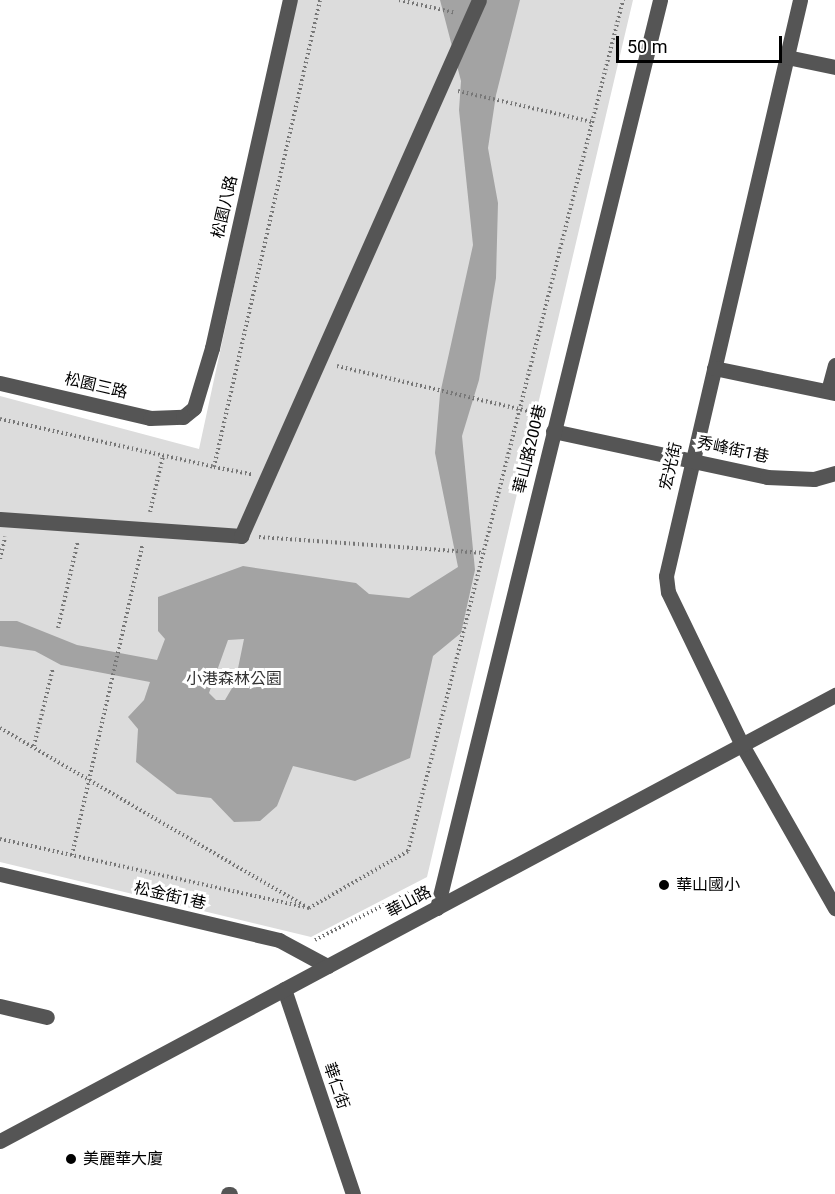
<!DOCTYPE html>
<meta charset="utf-8">
<style>
body{margin:0}
#map{position:relative;width:835px;height:1194px;overflow:hidden;background:#fff;font-family:Roboto,"Noto Sans TC",sans-serif}
div>[style]{position:absolute}
.green>*{inset:0;background:#dcdcdc}
.water>*{inset:0;background:#a3a3a3}
.path>*{height:4px;margin-top:-2px;transform-origin:0;background:repeating-linear-gradient(90deg,#777 0 1.5px,transparent 0 4.5px)}
.minor>*{height:15px;margin:-7.5px;padding:0 7.5px;transform-origin:7.5px;border-radius:7.5px;background:#555}
.dots>*{width:16px;height:16px;translate:-50% -50%;box-sizing:border-box;border:3px solid #fff;border-radius:50%}
span{translate:-50% -50%;white-space:nowrap;text-align:center;line-height:1.15;-webkit-text-stroke:6px #fff;paint-order:stroke}
.street-label{font-size:16px;color:#000}
.park-label{font-size:16px;color:#333}
.poi-label{font-size:16px;color:#000}
.left{translate:0 -50%;text-align:left}
.scale{position:absolute;left:616px;top:36px;width:166px;height:27px;box-sizing:border-box;border:3px solid #000;border-top:0;padding-left:8px;font-size:18px;line-height:21px;white-space:nowrap;color:#000;-webkit-text-stroke:4px #fff;paint-order:stroke}
</style>
<div id="map">
<div class="green">
<i style="clip-path:polygon(296px 0,633px 0,427px 877px,311px 937px,0 862px,0 396px,199px 449px)"></i>
</div>
<div class="water">
<i style="clip-path:polygon(evenodd,440px 0,520px 0,496px 95px,488px 148px,498px 203px,496px 278px,479px 380px,462px 436px,475px 570px,461px 633px,433px 656px,410px 758px,355px 781px,293px 766px,277px 806px,260px 821px,234px 822px,211px 798px,177px 794px,136px 762px,138px 729px,128px 717px,144px 700px,150px 682px,61px 665px,35px 651px,0 646px,0 621px,17px 621px,77px 645px,157px 660px,165px 639px,158px 631px,158px 597px,243px 566px,356px 583px,369px 594px,409px 598px,458px 567px,435px 453px,440px 394px,473px 245px,459px 110px,461px 81px,440px 0,244px 639px,235px 683px,225px 700px,216px 700px,209px 693px,228px 640px,244px 639px)"></i>
</div>
<div class="path">
<i style="left:399px;top:0;width:58px;rotate:12.8deg"></i>
<i style="left:458px;top:91px;width:138px;rotate:13deg"></i>
<i style="left:337px;top:366px;width:209px;rotate:13.3deg"></i>
<i style="left:0;top:419px;width:219px;rotate:12.6deg"></i>
<i style="left:214px;top:467px;width:479px;rotate:-77.2deg"></i>
<i style="left:214px;top:467px;width:38px;rotate:11deg"></i>
<i style="left:150px;top:512px;width:57px;rotate:-76.9deg"></i>
<i style="left:259px;top:537px;width:225px;rotate:4.1deg"></i>
<i style="left:0;top:559px;width:23px;rotate:-77deg"></i>
<i style="left:58px;top:628px;width:89px;rotate:-77.1deg"></i>
<i style="left:0;top:728px;width:353px;rotate:30.3deg"></i>
<i style="left:34px;top:746px;width:80px;rotate:-76.3deg"></i>
<i style="left:0;top:839px;width:317px;rotate:12.6deg"></i>
<i style="left:309px;top:908px;width:114px;rotate:-29.9deg"></i>
<i style="left:408px;top:851px;width:878px;rotate:-75.82deg"></i>
<i style="left:72px;top:855px;width:317px;rotate:-77.2deg"></i>
<i style="left:315px;top:940px;width:122px;rotate:-26.8deg"></i>
</div>
<div class="minor">
<i style="left:800px;top:0;width:591px;rotate:103.1deg"></i>
<i style="left:666px;top:576px;width:16px;rotate:83deg"></i>
<i style="left:668px;top:592px;width:170px;rotate:64.2deg"></i>
<i style="left:742px;top:745px;width:188px;rotate:60.3deg"></i>
<i style="left:787px;top:57px;width:49px;rotate:11.8deg"></i>
<i style="left:714px;top:368px;width:124px;rotate:11.7deg"></i>
<i style="left:0;top:383px;width:154px;rotate:13.1deg"></i>
<i style="left:150px;top:418px;width:33px;rotate:-2deg"></i>
<i style="left:183px;top:417px;width:14px;rotate:-39deg"></i>
<i style="left:194px;top:408px;width:63px;rotate:-73.3deg"></i>
<i style="left:212px;top:348px;width:357px;rotate:-77.4deg"></i>
<i style="left:828px;top:391px;width:27px;rotate:-75deg"></i>
<i style="left:553px;top:431px;width:219px;rotate:12.1deg"></i>
<i style="left:767px;top:477px;width:47px;rotate:2.4deg"></i>
<i style="left:814px;top:479px;width:22px;rotate:-16deg"></i>
<i style="left:0;top:519px;width:242px;rotate:4deg"></i>
<i style="left:241px;top:536px;width:586px;rotate:-66.06deg"></i>
<i style="left:0;top:874px;width:287px;rotate:13.3deg"></i>
<i style="left:279px;top:940px;width:55px;rotate:28.4deg"></i>
<i style="left:437px;top:908px;width:935px;rotate:-76.2deg"></i>
<i style="left:284px;top:989px;width:216px;rotate:71.4deg"></i>
<i style="left:0;top:1006px;width:48px;rotate:13.2deg"></i>
<i style="left:0;top:1141px;width:947px;rotate:-28.11deg"></i>
<i style="left:228px;top:1194px;width:2px"></i>
</div>
<div class="dots">
<i style="left:664px;top:885px;background:#000"></i>
<i style="left:71px;top:1159px;background:#000"></i>
</div>
<div class="street-label">
<span style="left:225px;top:207px;rotate:-77deg">松園八路</span>
<span style="left:96px;top:386px;rotate:13deg">松園三路</span>
<span style="left:530px;top:449px;rotate:-76deg">華山路200巷</span>
<span style="left:733px;top:450px;rotate:12deg">秀峰街1巷</span>
<span style="left:671px;top:466px;rotate:-77deg">宏光街</span>
<span style="left:170px;top:896px;rotate:13deg">松金街1巷</span>
<span style="left:409px;top:902px;rotate:-28deg">華山路</span>
<span style="left:336px;top:1086px;rotate:71deg">華仁街</span>
</div>
<div class="park-label">
<span style="left:234px;top:679px">小港森林公園</span>
</div>
<div class="poi-label">
<span class="left" style="left:676px;top:885px">華山國小</span>
<span class="left" style="left:83px;top:1159px">美麗華大廈</span>
</div>
<div class="scale">50 m</div>
</div>
